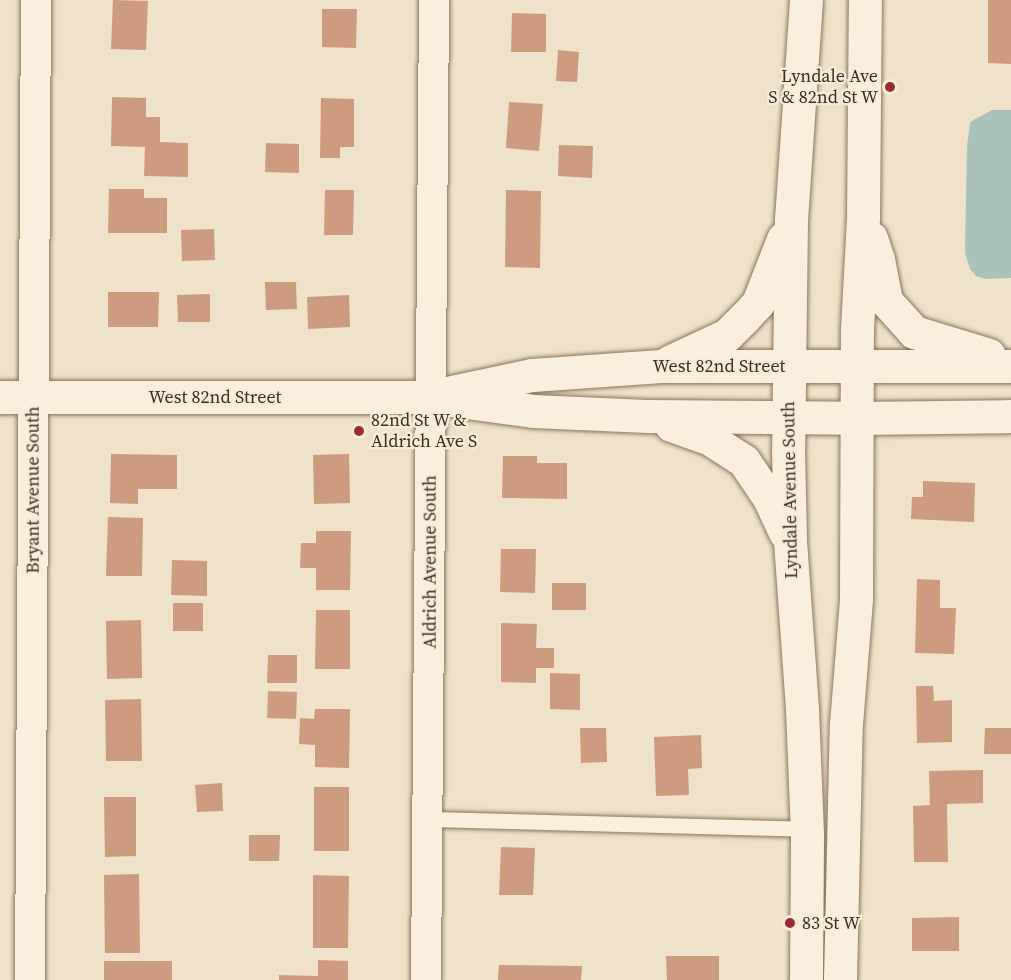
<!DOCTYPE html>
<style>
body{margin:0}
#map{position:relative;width:1011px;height:980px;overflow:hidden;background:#efe2c8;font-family:"Source Serif 4",serif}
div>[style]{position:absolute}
.water>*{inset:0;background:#a9c3bb}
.building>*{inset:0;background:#cd9c7e}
.roads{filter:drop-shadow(0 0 2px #8c745d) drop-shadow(0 0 2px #8c745d)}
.lane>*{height:15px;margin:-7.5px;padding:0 7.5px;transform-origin:7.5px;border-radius:7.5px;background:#f9efdc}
.street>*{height:30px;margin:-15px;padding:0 15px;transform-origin:15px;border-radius:15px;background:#f9efdc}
.secondary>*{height:33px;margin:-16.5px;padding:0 16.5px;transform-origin:16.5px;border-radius:16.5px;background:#f9efdc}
.dots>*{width:16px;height:16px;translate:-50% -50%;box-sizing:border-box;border:3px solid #f6ecd8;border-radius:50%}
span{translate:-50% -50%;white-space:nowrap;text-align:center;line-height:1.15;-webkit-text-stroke:4.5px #f6ecd8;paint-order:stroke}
.poi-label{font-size:18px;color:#3c2d20}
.right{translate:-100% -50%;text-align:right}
.left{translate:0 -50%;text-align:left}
.street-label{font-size:18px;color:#3c2d20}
</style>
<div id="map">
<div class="water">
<i style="clip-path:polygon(992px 110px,1011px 110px,1011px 278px,985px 279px,976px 276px,970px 269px,965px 253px,967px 147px,970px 122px)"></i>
</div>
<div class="building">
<i style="clip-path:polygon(113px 0,148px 1px,146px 50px,111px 49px)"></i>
<i style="clip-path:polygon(988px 0,1011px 0,1011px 64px,988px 63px)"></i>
<i style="clip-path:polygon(322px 9px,357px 9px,356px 48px,322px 47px)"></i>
<i style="clip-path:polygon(512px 13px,546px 14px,546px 52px,511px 52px)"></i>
<i style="clip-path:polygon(558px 50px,579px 52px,577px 82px,556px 81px)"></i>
<i style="clip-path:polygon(112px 97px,146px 98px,146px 117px,160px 117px,160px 142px,188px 143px,188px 177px,144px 176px,145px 147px,111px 146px)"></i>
<i style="clip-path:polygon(321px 98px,354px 99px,354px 147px,340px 147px,340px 158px,320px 158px)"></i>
<i style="clip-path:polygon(509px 102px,543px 104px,539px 151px,506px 148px)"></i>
<i style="clip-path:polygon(266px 143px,299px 144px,299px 173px,265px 172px)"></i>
<i style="clip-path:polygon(559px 145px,593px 146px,592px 178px,558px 176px)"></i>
<i style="clip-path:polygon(109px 189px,144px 189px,144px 198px,167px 198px,167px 233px,108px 233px)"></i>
<i style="clip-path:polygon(325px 190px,354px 190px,353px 235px,324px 235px)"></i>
<i style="clip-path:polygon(506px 190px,541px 191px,540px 268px,505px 267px)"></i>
<i style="clip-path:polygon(214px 229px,215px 260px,182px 261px,181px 230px)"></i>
<i style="clip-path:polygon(265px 282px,296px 282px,297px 309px,266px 310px)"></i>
<i style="clip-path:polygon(108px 292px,159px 292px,158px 327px,108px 327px)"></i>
<i style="clip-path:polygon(210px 294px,210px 322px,178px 322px,177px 295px)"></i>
<i style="clip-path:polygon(349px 295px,350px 327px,308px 329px,307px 297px)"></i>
<i style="clip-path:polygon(111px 454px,177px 455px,177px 489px,138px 489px,138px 504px,110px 503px)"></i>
<i style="clip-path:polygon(349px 454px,350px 503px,314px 504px,313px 455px)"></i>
<i style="clip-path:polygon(503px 456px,537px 456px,537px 463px,567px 463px,567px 499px,502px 498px)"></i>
<i style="clip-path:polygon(923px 481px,975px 483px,974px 522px,911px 519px,912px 497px,923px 497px)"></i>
<i style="clip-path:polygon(108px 517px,143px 518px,142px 576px,106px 576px)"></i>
<i style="clip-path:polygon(316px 531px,351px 531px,350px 590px,316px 590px,316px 568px,300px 568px,301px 543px,316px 543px)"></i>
<i style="clip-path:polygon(501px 549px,536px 549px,535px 593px,500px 592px)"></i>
<i style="clip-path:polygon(172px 560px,207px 561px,207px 596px,171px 595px)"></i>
<i style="clip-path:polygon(917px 579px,940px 580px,940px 608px,956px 608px,954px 654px,915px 653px)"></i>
<i style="clip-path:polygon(552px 583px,586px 583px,586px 610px,552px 610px)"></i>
<i style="clip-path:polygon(173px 603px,203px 603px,203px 631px,173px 631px)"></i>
<i style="clip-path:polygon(316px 610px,350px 610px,350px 669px,315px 669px)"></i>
<i style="clip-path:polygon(141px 620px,142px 678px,107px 679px,106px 621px)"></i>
<i style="clip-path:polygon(501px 623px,537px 624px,536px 648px,554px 648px,554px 668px,536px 668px,536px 683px,501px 682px)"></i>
<i style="clip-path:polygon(268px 655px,297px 655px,297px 683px,267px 683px)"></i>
<i style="clip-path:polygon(550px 673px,580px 674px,580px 710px,550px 709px)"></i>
<i style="clip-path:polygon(916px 686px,933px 686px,934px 701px,952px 700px,952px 742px,917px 743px)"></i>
<i style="clip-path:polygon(268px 691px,297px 692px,296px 719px,267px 718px)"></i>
<i style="clip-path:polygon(141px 699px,142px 761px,106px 761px,105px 700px)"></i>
<i style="clip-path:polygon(315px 709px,350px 709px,349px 768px,315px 767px,315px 745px,299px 744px,300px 718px,314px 719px)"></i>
<i style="clip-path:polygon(580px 728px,606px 728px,607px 762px,581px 763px)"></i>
<i style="clip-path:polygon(985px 728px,1011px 728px,1011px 754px,984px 754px)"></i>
<i style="clip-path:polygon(701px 735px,702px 768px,688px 769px,689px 795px,656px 796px,654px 737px)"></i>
<i style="clip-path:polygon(983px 770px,983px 803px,947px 804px,948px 862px,914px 862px,913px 806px,930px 805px,929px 771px)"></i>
<i style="clip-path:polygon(222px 783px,223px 811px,197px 812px,195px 785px)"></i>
<i style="clip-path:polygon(314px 787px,349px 787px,349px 851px,314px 851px)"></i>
<i style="clip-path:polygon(104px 797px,136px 797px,136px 856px,105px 857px)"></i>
<i style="clip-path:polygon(249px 835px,280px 835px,279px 861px,249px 861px)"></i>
<i style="clip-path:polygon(501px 847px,535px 848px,533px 895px,499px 895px)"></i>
<i style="clip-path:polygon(139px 874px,140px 953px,105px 953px,104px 875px)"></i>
<i style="clip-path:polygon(313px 875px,349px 876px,348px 948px,313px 948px)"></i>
<i style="clip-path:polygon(959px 917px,959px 951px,912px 951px,912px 918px)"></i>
<i style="clip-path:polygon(666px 956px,719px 956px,719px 980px,667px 980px)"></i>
<i style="clip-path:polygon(318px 960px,348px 961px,348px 980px,279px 980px,279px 975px,318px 976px)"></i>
<i style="clip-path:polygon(104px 961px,172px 961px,172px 980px,104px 980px)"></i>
<i style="clip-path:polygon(499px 965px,582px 966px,581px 980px,498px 980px)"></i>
</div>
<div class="roads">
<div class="lane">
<i style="left:429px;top:819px;width:378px;rotate:1.5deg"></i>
</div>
<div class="street">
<i style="left:30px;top:980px;width:980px;rotate:-89.65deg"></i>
<i style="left:426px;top:980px;width:980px;rotate:-89.53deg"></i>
</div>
<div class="secondary">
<i style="left:806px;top:0;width:219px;rotate:93.9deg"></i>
<i style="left:791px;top:218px;width:232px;rotate:90.7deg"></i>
<i style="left:788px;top:450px;width:91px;rotate:88.7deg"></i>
<i style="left:790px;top:541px;width:168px;rotate:85.9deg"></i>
<i style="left:802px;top:709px;width:127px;rotate:87.7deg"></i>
<i style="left:807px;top:836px;width:144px;rotate:90.4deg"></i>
<i style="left:871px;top:238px;width:22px;rotate:72deg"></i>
<i style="left:878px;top:259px;width:43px;rotate:79.2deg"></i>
<i style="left:886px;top:301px;width:42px;rotate:47.9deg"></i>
<i style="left:914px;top:332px;width:78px;rotate:17deg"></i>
<i style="left:669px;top:362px;width:64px;rotate:-25deg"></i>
<i style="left:727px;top:335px;width:24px;rotate:-45deg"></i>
<i style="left:744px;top:318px;width:21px;rotate:-47deg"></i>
<i style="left:758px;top:303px;width:69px;rotate:-68.7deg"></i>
<i style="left:452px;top:392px;width:82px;rotate:-12deg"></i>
<i style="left:532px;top:375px;width:129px;rotate:-4deg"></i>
<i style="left:661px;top:366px;width:350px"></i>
<i style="left:0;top:397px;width:430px"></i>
<i style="left:430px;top:397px;width:104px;rotate:7.7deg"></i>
<i style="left:533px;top:411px;width:114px;rotate:2.5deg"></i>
<i style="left:647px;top:416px;width:209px;rotate:0.5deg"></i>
<i style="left:856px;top:418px;width:155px;rotate:-0.7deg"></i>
<i style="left:671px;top:425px;width:41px;rotate:19.7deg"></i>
<i style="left:710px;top:439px;width:40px;rotate:32.9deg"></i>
<i style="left:744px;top:461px;width:45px;rotate:56deg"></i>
<i style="left:769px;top:498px;width:38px;rotate:65deg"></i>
<i style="left:840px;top:980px;width:256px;rotate:-88.7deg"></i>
<i style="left:846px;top:724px;width:125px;rotate:-85.4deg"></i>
<i style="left:856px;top:599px;width:270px;rotate:-89.8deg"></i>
<i style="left:857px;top:329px;width:112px;rotate:-86.9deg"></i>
<i style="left:863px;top:217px;width:217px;rotate:-89.5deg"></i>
</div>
</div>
<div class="dots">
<i style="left:890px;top:87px;background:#9b2c31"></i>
<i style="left:359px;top:431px;background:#9b2c31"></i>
<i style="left:790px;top:923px;background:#9b2c31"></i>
</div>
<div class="poi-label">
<span class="right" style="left:878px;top:87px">Lyndale Ave<br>S &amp; 82nd St W</span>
<span class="left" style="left:371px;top:431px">82nd St W &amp;<br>Aldrich Ave S</span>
<span class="left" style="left:802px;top:923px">83 St W</span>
</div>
<div class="street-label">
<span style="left:719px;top:366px">West 82nd Street</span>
<span style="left:215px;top:397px">West 82nd Street</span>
<span style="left:33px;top:490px;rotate:-90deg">Bryant Avenue South</span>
<span style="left:790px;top:490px;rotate:-91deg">Lyndale Avenue South</span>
<span style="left:430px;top:562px;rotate:-90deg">Aldrich Avenue South</span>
</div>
</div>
